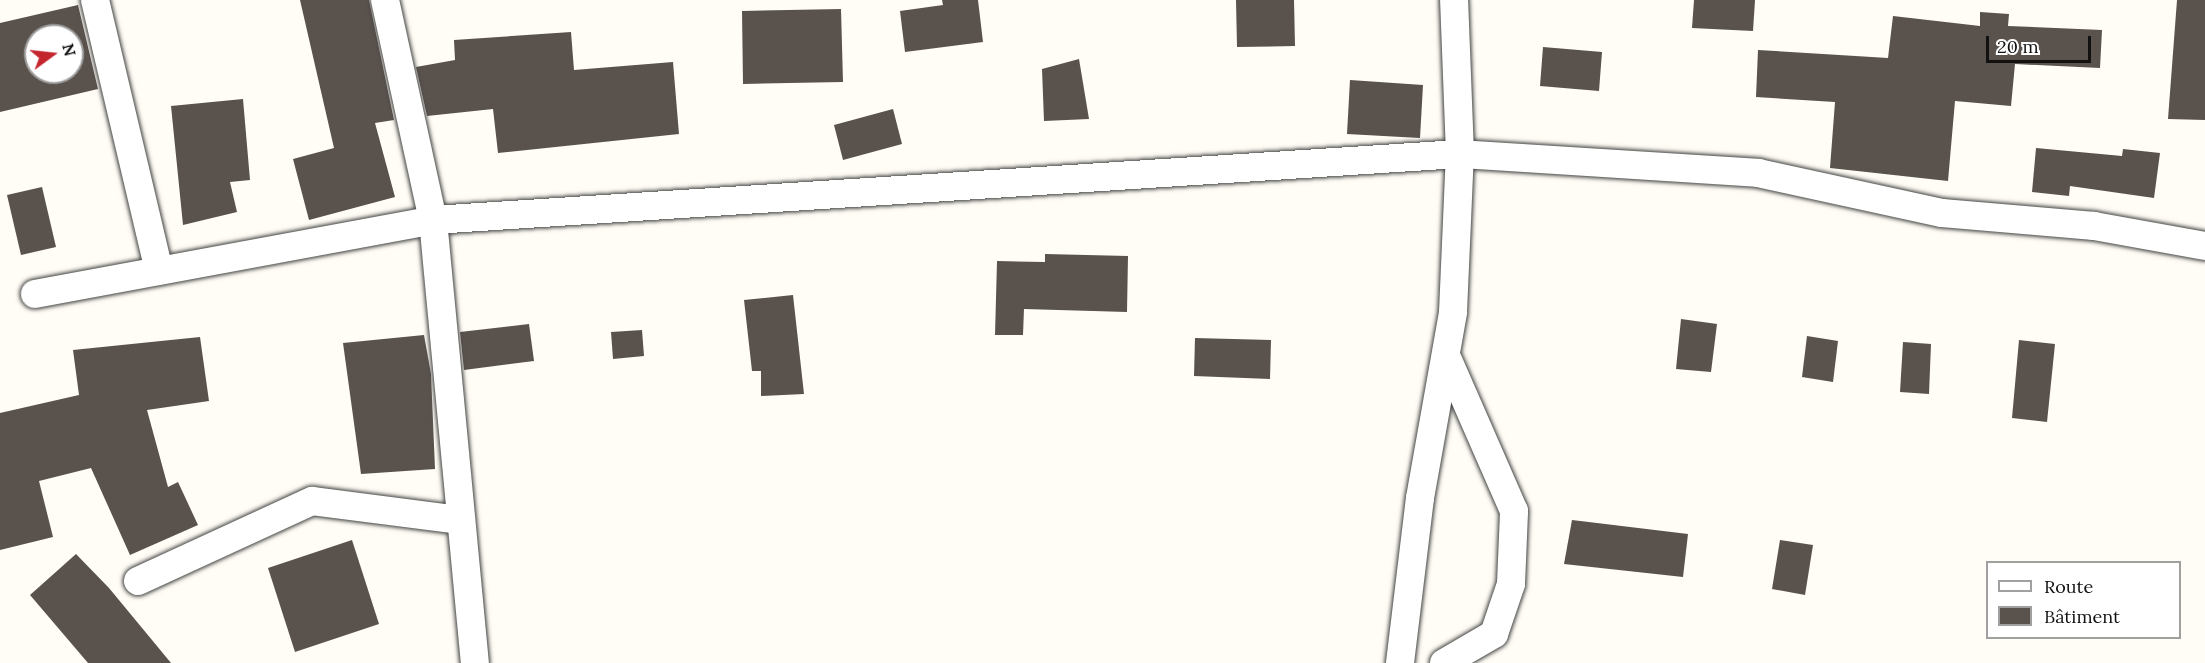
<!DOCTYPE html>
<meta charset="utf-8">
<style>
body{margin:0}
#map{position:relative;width:2205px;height:663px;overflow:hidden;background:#fffdf5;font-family:Lora,serif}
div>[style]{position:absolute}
.building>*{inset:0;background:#5a524d}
.roads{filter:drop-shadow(0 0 2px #444) drop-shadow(0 0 2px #444)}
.street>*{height:28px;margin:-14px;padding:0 14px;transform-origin:14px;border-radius:14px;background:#fff}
span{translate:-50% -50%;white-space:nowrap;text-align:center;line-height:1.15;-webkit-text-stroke:6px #fff;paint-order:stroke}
.legend{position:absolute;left:1986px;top:561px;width:195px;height:78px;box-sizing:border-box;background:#fff;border:2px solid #a0a0a0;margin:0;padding:8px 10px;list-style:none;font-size:18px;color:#111}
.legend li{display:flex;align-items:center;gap:12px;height:30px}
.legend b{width:30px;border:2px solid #a0a0a0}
.north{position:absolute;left:24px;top:24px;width:60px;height:60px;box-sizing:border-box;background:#fff;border:2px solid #a0a0a0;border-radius:50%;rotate:75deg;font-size:16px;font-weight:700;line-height:24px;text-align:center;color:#111}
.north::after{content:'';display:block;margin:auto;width:21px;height:27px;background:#c4262e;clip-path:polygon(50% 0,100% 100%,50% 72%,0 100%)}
.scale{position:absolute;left:1986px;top:36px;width:105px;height:27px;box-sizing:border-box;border:3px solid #111;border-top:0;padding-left:8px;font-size:18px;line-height:21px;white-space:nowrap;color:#111;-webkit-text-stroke:4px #fff;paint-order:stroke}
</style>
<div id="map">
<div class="building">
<i style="clip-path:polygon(300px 0,369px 0,394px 120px,375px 123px,395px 197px,309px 220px,293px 159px,334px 148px)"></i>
<i style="clip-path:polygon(942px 0,978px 0,983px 42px,905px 52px,900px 11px,943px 5px)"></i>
<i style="clip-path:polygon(1236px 0,1294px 0,1295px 46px,1237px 47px)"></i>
<i style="clip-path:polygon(1694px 0,1755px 0,1753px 31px,1692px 28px)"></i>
<i style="clip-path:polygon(2177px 0,2205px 0,2205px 120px,2168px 119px)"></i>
<i style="clip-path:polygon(evenodd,78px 5px,98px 89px,0 112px,0 23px,78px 5px,36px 36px,72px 36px,72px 72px,36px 72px,36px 36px)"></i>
<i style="clip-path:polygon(841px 9px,843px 82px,743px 84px,742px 11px)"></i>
<i style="clip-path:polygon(1980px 12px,2009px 14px,2008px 26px,2102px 30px,2100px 68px,2015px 64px,2011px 106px,1955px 101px,1948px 181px,1830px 168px,1835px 102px,1756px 97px,1758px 50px,1888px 58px,1893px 16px,1980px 26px)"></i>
<i style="clip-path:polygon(571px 32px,574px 70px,673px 62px,679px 134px,498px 153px,493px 109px,427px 116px,416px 67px,455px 60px,454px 40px)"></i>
<i style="clip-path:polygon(1543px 47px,1602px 52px,1599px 91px,1540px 86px)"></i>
<i style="clip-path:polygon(1079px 59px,1089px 119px,1044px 121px,1042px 69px)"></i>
<i style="clip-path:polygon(1350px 80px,1423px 85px,1420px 138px,1347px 134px)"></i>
<i style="clip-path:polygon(243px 99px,250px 180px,230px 182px,237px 212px,183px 225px,171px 106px)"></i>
<i style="clip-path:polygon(893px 109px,902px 144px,843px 160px,834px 125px)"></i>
<i style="clip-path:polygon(2036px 148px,2122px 156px,2123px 149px,2160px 153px,2154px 198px,2070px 186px,2069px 196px,2032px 192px)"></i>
<i style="clip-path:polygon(42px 187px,56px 247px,21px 255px,7px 195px)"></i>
<i style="clip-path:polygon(1045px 254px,1128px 256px,1127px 312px,1024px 309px,1023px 335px,995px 335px,997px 261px,1045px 262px)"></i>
<i style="clip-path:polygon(793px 295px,804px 394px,761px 396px,761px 371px,752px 371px,744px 300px)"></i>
<i style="clip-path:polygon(1681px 319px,1717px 324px,1711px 372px,1676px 369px)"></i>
<i style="clip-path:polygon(529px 324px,534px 361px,464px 370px,460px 332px)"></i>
<i style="clip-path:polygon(642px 330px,644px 356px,613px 359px,611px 332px)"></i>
<i style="clip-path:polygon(424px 335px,431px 374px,435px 469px,361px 474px,343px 343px)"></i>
<i style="clip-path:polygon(1807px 336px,1838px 341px,1833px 382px,1802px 377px)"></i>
<i style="clip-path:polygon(200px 337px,209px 401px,147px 410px,168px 487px,178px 482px,198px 525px,130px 555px,91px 468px,39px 481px,53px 537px,0 550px,0 413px,79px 395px,73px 350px)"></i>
<i style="clip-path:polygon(1195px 338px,1271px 340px,1270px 379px,1194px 376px)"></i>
<i style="clip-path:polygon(2019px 340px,2055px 344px,2047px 422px,2012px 418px)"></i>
<i style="clip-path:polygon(1903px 342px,1931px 344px,1929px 394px,1900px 392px)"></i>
<i style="clip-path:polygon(1572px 520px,1688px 534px,1683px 577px,1564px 564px)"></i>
<i style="clip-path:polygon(352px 540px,379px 624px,295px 652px,268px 568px)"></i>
<i style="clip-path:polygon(1780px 540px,1813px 545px,1805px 595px,1772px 589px)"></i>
<i style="clip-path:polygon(76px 554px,109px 588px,171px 663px,88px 663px,30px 595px)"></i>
</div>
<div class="roads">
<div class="street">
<i style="left:95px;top:0;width:278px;rotate:76.7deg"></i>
<i style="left:385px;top:0;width:225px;rotate:77.7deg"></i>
<i style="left:433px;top:220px;width:445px;rotate:84.6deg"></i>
<i style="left:35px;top:294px;width:405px;rotate:-10.5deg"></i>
<i style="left:433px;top:220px;width:1029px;rotate:-3.68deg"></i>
<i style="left:1460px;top:154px;width:299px;rotate:3.6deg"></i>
<i style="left:1758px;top:173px;width:188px;rotate:12.3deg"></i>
<i style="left:1942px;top:213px;width:153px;rotate:4.9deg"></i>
<i style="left:2094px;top:226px;width:113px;rotate:10.2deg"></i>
<i style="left:138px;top:581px;width:192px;rotate:-24.7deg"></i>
<i style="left:312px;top:501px;width:150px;rotate:7.3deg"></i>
<i style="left:1400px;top:663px;width:166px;rotate:-83.1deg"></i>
<i style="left:1420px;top:498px;width:189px;rotate:-79.9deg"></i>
<i style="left:1453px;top:312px;width:158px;rotate:-87.5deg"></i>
<i style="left:1460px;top:154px;width:154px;rotate:-92.2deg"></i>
<i style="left:1444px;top:663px;width:58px;rotate:-30.1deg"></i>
<i style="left:1494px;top:634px;width:53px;rotate:-71.2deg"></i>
<i style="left:1511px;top:584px;width:73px;rotate:-87.6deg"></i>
<i style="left:1514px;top:511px;width:165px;rotate:-113.6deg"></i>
</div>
</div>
<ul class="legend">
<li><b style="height:8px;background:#fff"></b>Route</li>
<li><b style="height:16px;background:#5a524d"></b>Bâtiment</li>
</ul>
<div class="north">N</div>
<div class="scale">20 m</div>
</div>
